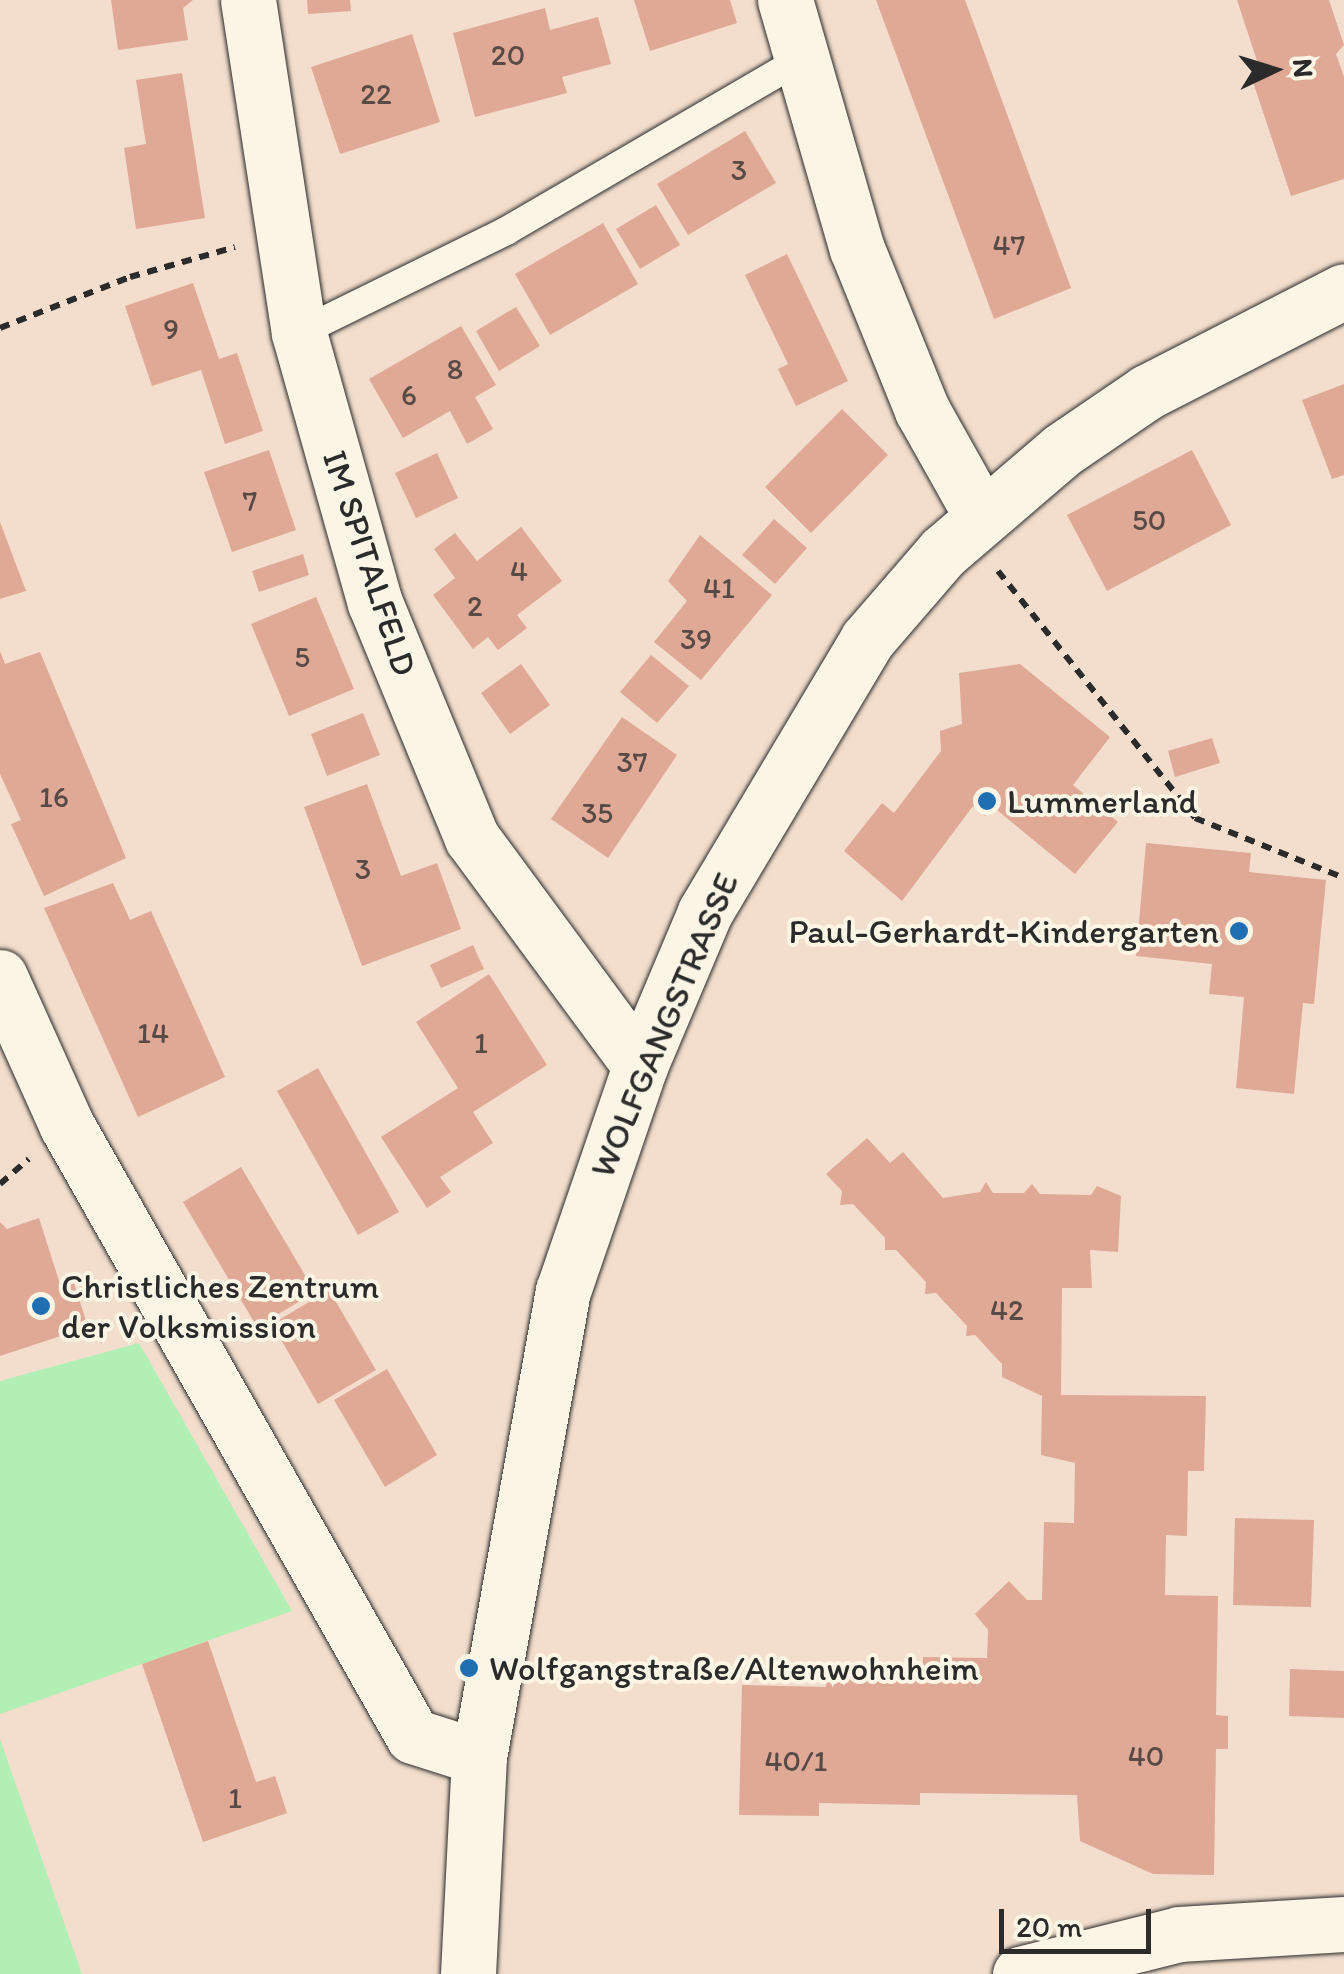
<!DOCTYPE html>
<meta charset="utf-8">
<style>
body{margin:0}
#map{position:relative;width:1344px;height:1974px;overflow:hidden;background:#f3decd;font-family:Itim,sans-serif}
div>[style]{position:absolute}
.green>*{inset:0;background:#b1efb5}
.building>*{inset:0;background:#dfa995}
.path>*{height:6px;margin-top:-3px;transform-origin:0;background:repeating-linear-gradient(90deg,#2b2b2b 0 10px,transparent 0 18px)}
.roads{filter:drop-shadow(0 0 2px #2b2b2b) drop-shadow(0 0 2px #2b2b2b)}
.lane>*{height:28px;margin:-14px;padding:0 14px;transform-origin:14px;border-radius:14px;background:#fcf5e5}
.street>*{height:55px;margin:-27.5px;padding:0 27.5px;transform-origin:27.5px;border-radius:27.5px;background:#fcf5e5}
.dots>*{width:28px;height:28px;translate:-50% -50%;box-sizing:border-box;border:5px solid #fcf5e5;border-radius:50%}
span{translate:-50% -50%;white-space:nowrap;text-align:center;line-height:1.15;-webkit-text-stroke:8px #fcf5e5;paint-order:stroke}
.number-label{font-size:30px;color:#584a46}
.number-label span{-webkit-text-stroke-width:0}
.street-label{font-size:35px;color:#2b2b2b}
.poi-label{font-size:35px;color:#2b2b2b}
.left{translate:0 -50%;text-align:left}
.right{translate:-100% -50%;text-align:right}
.north{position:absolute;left:1224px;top:20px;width:100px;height:100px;-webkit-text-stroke:8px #fcf5e5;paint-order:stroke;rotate:86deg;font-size:28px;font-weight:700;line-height:40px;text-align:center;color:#2b2b2b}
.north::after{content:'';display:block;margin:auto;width:35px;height:45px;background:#2b2b2b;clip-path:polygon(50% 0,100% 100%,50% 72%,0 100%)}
.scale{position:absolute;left:999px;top:1909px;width:152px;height:45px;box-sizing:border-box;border:5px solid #2b2b2b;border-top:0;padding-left:12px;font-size:30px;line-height:35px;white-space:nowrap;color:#2b2b2b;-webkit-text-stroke:8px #fcf5e5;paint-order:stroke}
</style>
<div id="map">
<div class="green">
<i style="clip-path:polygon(139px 1343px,292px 1611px,0 1714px,0 1381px)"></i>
<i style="clip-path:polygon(0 1739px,82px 1974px,0 1974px)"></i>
</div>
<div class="building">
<i style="clip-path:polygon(111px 0,193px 0,183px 8px,188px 40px,118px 50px)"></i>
<i style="clip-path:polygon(307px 0,350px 0,351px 11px,308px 14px)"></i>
<i style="clip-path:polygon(634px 0,730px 0,737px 23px,650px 51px)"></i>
<i style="clip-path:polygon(876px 0,965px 0,1071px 288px,994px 319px)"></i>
<i style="clip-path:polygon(1237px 0,1329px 0,1344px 45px,1336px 54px,1344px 77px,1344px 179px,1291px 196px,1253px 82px,1263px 79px)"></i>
<i style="clip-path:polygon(545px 8px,550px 30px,598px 17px,611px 64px,562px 77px,567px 93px,475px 117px,453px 33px)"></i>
<i style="clip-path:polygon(412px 34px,440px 122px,340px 154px,311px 67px)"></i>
<i style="clip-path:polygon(182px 73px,205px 218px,136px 229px,124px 148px,146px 144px,136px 80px)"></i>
<i style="clip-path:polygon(745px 131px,776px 183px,688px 235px,657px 184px)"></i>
<i style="clip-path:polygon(656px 205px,680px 245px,640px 269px,616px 229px)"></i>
<i style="clip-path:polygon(603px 223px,638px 284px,550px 335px,515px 274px)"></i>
<i style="clip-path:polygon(787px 254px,848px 381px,796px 406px,778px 369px,788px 364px,745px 275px)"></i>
<i style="clip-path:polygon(193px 283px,219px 359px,237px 353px,263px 431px,225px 444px,201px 370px,152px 386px,125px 306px)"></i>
<i style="clip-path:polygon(516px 307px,540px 346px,499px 371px,476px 331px)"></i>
<i style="clip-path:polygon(461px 326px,496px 385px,475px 397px,493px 429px,467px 444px,450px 411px,403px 438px,369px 379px)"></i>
<i style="clip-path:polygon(1344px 384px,1344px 475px,1332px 479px,1302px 400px)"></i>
<i style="clip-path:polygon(842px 409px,888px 455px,811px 533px,765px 487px)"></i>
<i style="clip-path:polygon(269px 450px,296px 530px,232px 552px,204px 472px)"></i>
<i style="clip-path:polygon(1192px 450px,1231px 525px,1107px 591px,1067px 515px)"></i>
<i style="clip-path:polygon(437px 453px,458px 498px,416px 518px,395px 473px)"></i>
<i style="clip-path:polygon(774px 519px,807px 548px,775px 584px,742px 555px)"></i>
<i style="clip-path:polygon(0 522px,26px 591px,0 599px)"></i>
<i style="clip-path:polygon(521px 527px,562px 581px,517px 615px,527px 628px,498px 650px,488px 637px,473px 649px,433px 595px,455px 578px,434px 549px,455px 533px,477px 561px)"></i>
<i style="clip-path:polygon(700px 535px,772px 595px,701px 680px,654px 642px,687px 601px,668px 581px)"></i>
<i style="clip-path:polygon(303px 554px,309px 575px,259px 592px,252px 571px)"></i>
<i style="clip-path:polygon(316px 597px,354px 689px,289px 716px,251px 624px)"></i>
<i style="clip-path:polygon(0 651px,5px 664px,40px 652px,126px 858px,44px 896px,11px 824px,21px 820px,0 774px)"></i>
<i style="clip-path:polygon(651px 655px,689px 686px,657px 723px,620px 692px)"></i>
<i style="clip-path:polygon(521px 664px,550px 705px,510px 734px,481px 693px)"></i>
<i style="clip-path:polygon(1020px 664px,1110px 737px,1073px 785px,1118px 822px,1075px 874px,992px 806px,985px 816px,973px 806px,902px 901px,844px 851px,882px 803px,894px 813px,941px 751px,940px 731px,962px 724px,959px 673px)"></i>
<i style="clip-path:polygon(363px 713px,380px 755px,327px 776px,311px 734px)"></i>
<i style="clip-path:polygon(622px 717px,677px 755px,608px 858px,551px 819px)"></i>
<i style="clip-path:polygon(1212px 738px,1220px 763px,1175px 777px,1168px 751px)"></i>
<i style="clip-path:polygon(367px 784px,401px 876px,437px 863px,461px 929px,362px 966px,304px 807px)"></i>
<i style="clip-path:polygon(1146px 843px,1251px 853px,1249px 872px,1326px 880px,1314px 1004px,1303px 1003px,1294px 1094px,1236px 1088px,1244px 997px,1209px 994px,1212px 964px,1136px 956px)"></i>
<i style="clip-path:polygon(113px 883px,130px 920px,151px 911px,225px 1077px,138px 1117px,44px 908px)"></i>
<i style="clip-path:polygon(473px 945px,484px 969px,441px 988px,430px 965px)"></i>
<i style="clip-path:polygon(489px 974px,547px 1065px,473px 1112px,493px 1143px,440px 1177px,451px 1192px,427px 1208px,381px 1137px,458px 1088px,416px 1022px)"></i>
<i style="clip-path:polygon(318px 1068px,399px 1212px,358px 1235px,277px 1091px)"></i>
<i style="clip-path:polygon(867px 1138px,890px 1163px,903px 1152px,943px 1198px,980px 1192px,986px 1182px,993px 1193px,1024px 1193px,1032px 1184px,1040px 1194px,1091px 1195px,1097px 1186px,1121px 1196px,1118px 1252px,1090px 1250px,1092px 1288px,1062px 1288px,1061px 1395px,1206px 1396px,1204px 1471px,1188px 1471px,1187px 1536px,1166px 1535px,1165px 1595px,1218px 1596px,1216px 1715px,1228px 1716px,1228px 1749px,1216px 1749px,1214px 1875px,1153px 1874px,1080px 1841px,1077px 1795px,920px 1793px,920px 1805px,819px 1803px,819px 1816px,739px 1815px,742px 1685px,826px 1687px,827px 1670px,923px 1671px,923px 1657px,987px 1658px,988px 1630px,975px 1614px,1009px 1581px,1027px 1600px,1042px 1600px,1044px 1522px,1074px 1523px,1075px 1463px,1041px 1455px,1042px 1396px,1002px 1377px,1002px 1364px,975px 1335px,966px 1336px,967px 1326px,936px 1293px,925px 1294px,926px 1282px,896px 1250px,885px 1250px,885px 1238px,853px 1204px,840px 1205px,842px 1191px,826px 1174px)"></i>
<i style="clip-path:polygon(241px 1167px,315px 1292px,257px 1327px,183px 1202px)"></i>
<i style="clip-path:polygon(39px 1218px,60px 1284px,73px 1280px,88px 1327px,0 1356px,0 1222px,7px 1229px)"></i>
<i style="clip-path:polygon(329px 1290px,376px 1370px,318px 1404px,272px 1324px)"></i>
<i style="clip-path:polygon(387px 1369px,437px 1455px,385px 1487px,334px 1400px)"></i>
<i style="clip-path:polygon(1235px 1518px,1314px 1520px,1311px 1607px,1233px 1605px)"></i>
<i style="clip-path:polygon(208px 1641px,256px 1782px,275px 1776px,287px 1813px,203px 1842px,142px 1664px)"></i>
<i style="clip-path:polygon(1290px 1669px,1344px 1671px,1344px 1718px,1289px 1716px)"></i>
</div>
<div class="path">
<i style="left:0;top:328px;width:140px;rotate:-21.4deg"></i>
<i style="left:130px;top:277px;width:109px;rotate:-15.9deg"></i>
<i style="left:998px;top:571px;width:316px;rotate:51.4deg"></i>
<i style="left:1195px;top:818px;width:161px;rotate:21.9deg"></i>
<i style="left:0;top:1184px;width:38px;rotate:-41deg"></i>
</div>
<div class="roads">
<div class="lane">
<i style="left:299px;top:333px;width:231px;rotate:-26.2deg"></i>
<i style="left:506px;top:231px;width:341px;rotate:-30.2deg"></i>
</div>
<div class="street">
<i style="left:248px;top:0;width:337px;rotate:81.3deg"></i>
<i style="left:299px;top:333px;width:280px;rotate:74.3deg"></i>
<i style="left:375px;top:603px;width:254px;rotate:67.6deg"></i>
<i style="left:472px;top:838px;width:283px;rotate:53.6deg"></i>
<i style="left:785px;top:0;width:259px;rotate:73.9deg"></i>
<i style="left:857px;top:249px;width:174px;rotate:68deg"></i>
<i style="left:922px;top:410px;width:120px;rotate:60.7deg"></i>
<i style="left:0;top:977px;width:163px;rotate:65.8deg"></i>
<i style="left:67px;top:1126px;width:701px;rotate:60.44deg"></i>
<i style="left:413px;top:1736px;width:69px;rotate:17.7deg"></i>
<i style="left:468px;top:1974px;width:217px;rotate:-87.1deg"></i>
<i style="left:479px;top:1757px;width:474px;rotate:-79.8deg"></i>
<i style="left:563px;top:1291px;width:238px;rotate:-71.1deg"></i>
<i style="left:640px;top:1066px;width:167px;rotate:-67.1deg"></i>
<i style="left:705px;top:912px;width:317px;rotate:-59.2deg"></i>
<i style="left:867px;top:640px;width:116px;rotate:-49.2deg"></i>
<i style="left:943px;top:552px;width:157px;rotate:-40.6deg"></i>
<i style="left:1062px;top:450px;width:103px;rotate:-34.3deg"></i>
<i style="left:1147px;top:392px;width:221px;rotate:-27.1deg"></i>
<i style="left:1020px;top:1974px;width:164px;rotate:-14.1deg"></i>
<i style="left:1179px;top:1934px;width:165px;rotate:-3.5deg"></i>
</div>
</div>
<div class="dots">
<i style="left:987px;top:801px;background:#1f6fb2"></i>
<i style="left:1239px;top:931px;background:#1f6fb2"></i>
<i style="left:41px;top:1306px;background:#1f6fb2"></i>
<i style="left:469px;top:1668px;background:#1f6fb2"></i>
</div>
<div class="number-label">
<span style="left:508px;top:55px">20</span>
<span style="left:376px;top:94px">22</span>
<span style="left:739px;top:170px">3</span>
<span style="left:1009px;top:245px">47</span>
<span style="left:171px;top:329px">9</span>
<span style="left:455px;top:369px">8</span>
<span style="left:409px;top:395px">6</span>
<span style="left:250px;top:501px">7</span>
<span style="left:1149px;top:520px">50</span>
<span style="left:519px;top:571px">4</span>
<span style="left:719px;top:588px">41</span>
<span style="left:475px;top:606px">2</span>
<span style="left:696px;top:639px">39</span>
<span style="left:302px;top:657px">5</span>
<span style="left:632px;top:762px">37</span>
<span style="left:54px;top:797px">16</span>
<span style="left:597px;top:813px">35</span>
<span style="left:363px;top:869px">3</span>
<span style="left:153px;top:1033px">14</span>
<span style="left:481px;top:1043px">1</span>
<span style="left:1007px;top:1310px">42</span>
<span style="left:1146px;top:1756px">40</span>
<span style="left:796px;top:1761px">40/1</span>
<span style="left:235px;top:1798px">1</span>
</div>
<div class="street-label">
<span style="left:370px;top:563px;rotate:72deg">IM SPITALFELD</span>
<span style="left:664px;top:1025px;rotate:-67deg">WOLFGANGSTRASSE</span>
</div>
<div class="poi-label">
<span class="left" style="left:1007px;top:801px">Lummerland</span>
<span class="right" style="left:1219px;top:931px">Paul-Gerhardt-Kindergarten</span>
<span class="left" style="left:61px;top:1306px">Christliches Zentrum<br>der Volksmission</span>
<span class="left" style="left:489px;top:1668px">Wolfgangstraße/Altenwohnheim</span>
</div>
<div class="north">N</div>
<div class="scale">20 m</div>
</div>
